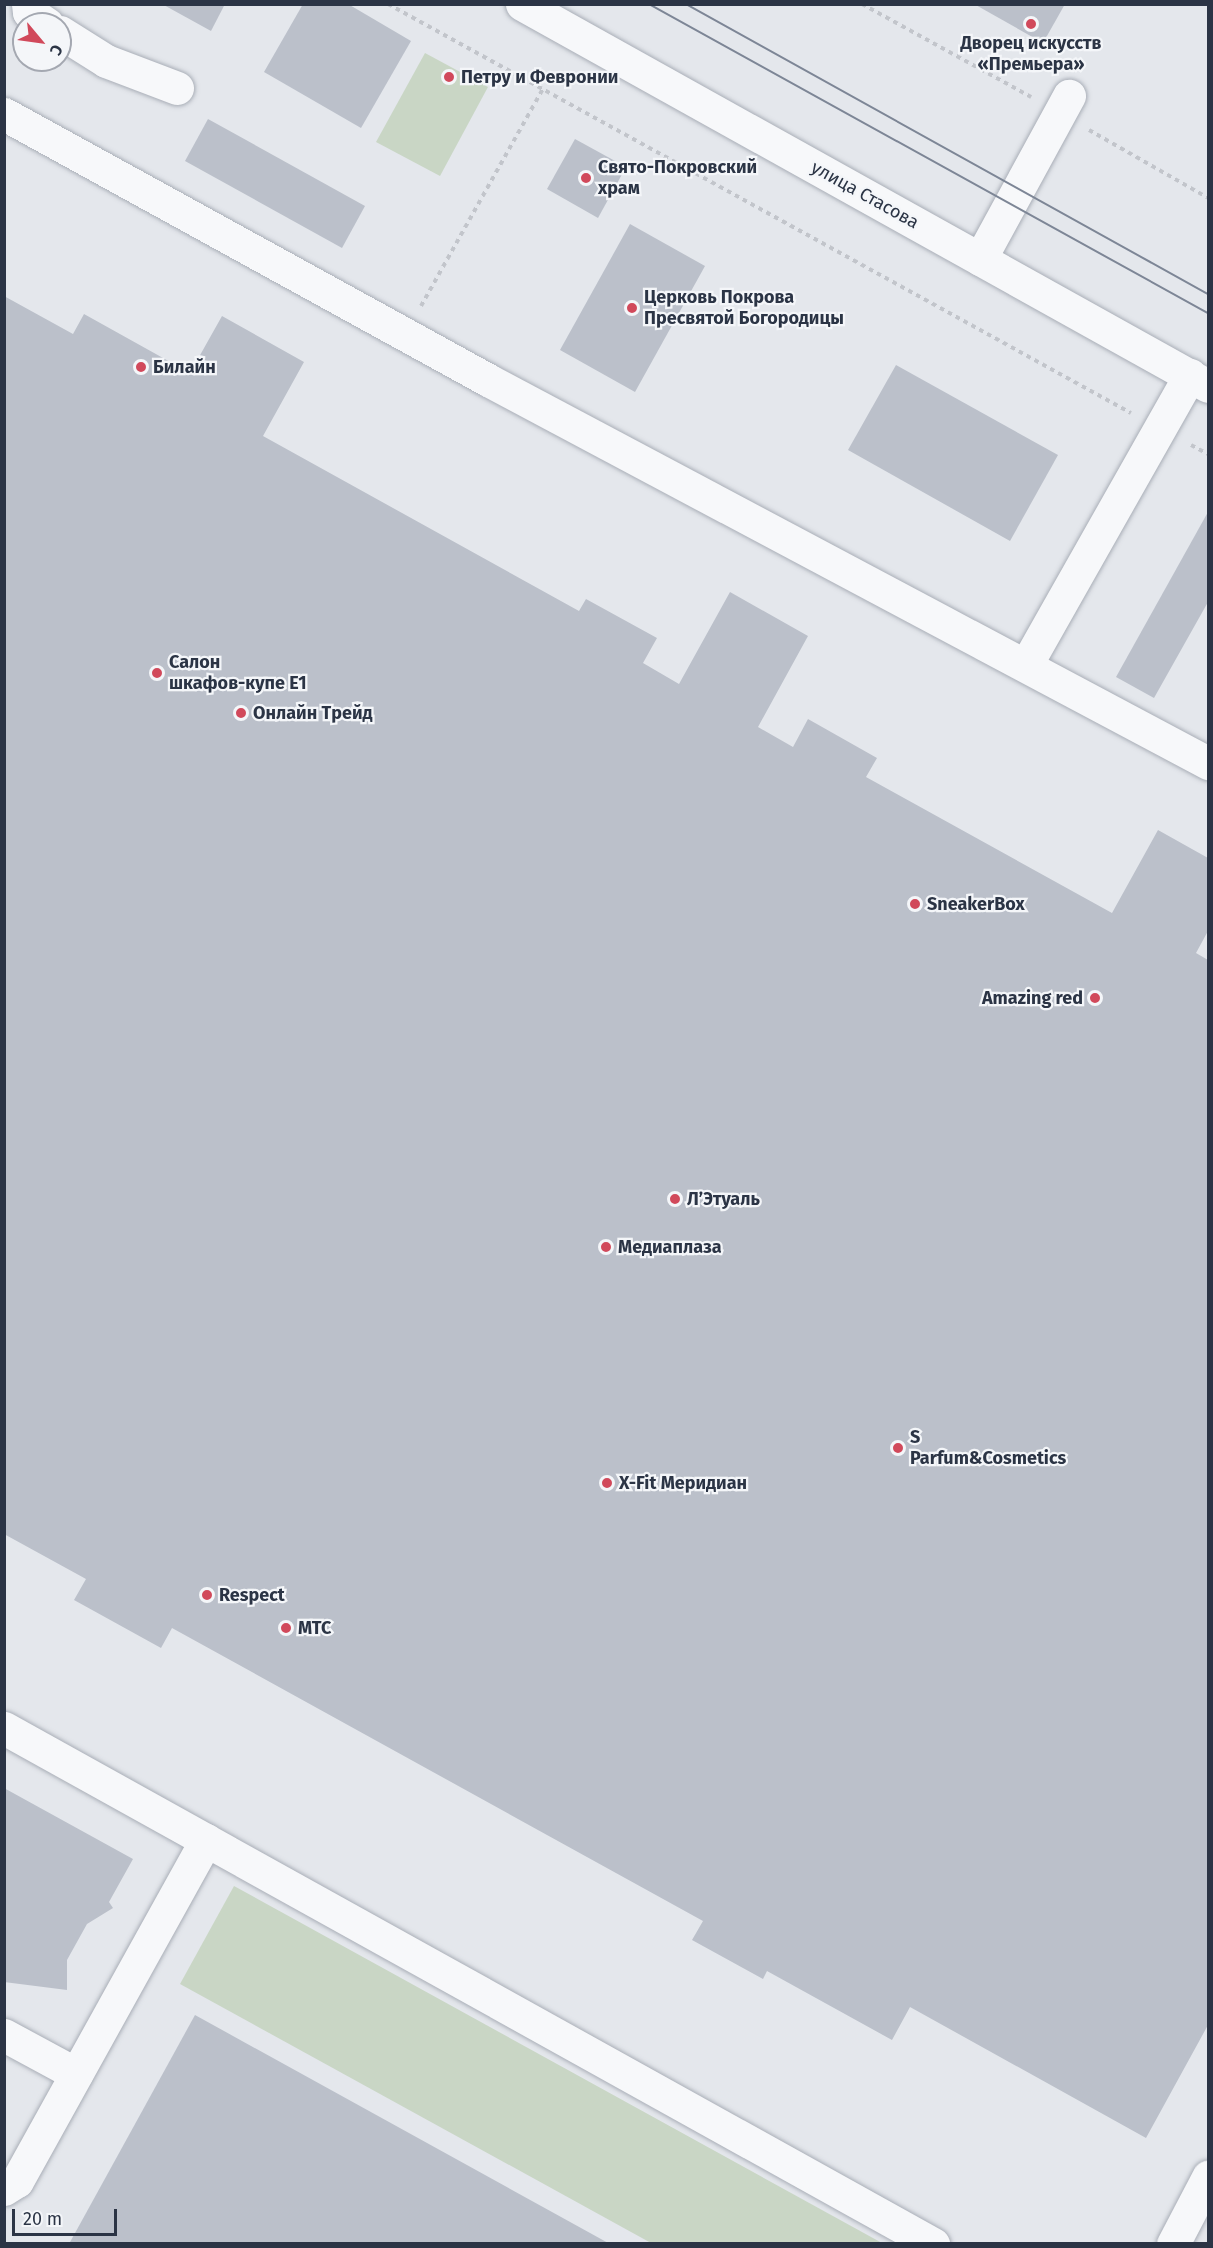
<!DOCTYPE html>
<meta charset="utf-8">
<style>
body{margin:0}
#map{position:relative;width:1213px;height:2248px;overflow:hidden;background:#e4e7ec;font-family:"Fira Sans",sans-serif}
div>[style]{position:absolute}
.green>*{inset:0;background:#c9d6c5}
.building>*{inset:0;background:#bbc0ca}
.path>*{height:4px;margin-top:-2px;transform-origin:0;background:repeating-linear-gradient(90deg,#c2c5cb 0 4.5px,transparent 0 9px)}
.roads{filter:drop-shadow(0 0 2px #a9aeb7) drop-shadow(0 0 2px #a9aeb7)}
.minor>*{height:33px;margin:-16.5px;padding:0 16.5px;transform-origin:16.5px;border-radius:16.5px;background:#f7f8fa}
.tram>*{height:1.5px;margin:-0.75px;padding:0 0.75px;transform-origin:0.75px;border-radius:0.75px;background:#7d8696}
.dots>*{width:16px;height:16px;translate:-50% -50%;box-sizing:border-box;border:3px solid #f4f6f9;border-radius:50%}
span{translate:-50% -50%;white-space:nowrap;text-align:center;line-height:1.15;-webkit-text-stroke:4.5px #f4f6f9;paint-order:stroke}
.poi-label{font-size:18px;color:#2b3445;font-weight:700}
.left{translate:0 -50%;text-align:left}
.right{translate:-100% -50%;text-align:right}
.street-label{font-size:18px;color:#2b3445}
.frame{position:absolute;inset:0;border:6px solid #2b3445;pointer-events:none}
.north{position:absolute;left:12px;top:12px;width:60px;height:60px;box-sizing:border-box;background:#f4f6f9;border:2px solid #a4a8b1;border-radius:50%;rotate:119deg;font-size:16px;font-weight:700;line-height:24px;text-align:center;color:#2b3445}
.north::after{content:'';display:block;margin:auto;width:21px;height:27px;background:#d1495b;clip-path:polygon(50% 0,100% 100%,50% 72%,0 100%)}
.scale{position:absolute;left:12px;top:2209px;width:105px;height:27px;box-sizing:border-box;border:3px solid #2b3445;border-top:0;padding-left:8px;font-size:18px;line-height:21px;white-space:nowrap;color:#2b3445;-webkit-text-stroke:4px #f4f6f9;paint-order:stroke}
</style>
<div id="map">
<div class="green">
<i style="clip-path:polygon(425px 53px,488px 87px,440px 176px,376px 142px)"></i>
<i style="clip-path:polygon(234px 1886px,882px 2243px,651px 2243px,180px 1984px)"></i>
</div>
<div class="building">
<i style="clip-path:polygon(162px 4px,225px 4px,211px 31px)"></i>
<i style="clip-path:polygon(303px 4px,348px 4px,411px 41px,361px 128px,264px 72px)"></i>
<i style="clip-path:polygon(974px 4px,1065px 4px,1043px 43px)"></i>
<i style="clip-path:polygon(208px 119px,365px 206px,342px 248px,185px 161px)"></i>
<i style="clip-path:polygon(575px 139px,626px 167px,598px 218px,547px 189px)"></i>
<i style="clip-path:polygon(630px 224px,705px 266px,635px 392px,560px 350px)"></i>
<i style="clip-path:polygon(4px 296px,73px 334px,84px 314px,190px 373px,222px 316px,304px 362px,263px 436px,579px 611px,586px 599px,657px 638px,643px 663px,679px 684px,730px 592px,808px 636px,758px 727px,793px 747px,808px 719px,877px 758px,866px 777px,1112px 913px,1158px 830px,1208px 858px,1208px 931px,1196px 953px,1208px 960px,1208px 2025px,1146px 2138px,910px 2007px,892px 2040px,767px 1971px,763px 1979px,692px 1940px,703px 1921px,172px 1628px,161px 1648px,74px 1600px,86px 1579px,4px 1534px)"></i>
<i style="clip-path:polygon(896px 365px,1058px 455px,1010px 541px,848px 450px)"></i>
<i style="clip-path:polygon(1208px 512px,1208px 602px,1154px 698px,1116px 677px)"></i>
<i style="clip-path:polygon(4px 1788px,133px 1859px,109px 1902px,113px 1908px,87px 1924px,67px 1960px,67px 1990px,4px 1982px)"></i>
<i style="clip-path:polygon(195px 2015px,610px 2244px,69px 2244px)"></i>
</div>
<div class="path">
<i style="left:388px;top:4px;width:848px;rotate:28.83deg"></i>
<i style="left:862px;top:4px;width:193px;rotate:28.8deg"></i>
<i style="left:1089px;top:130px;width:137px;rotate:29.7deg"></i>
<i style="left:421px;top:306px;width:248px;rotate:-60.7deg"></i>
<i style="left:1191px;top:445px;width:19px;rotate:28deg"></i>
</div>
<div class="roads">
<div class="minor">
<i style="left:28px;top:4px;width:8px;rotate:83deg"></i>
<i style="left:29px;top:12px;width:22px;rotate:34deg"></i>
<i style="left:522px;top:4px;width:785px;rotate:29.11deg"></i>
<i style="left:60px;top:32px;width:54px;rotate:32.2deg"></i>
<i style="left:106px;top:61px;width:76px;rotate:20.8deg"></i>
<i style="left:4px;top:114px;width:552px;rotate:28.79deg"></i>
<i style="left:488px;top:380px;width:816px;rotate:28.01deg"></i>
<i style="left:980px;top:259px;width:186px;rotate:-61.4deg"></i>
<i style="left:1027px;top:663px;width:331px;rotate:-60.5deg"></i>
<i style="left:4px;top:1728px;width:1063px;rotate:29.05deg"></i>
<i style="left:4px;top:2035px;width:82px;rotate:28.4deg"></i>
<i style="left:4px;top:2189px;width:15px;rotate:-32deg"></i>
<i style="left:17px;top:2181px;width:390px;rotate:-61deg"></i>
<i style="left:1173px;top:2244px;width:76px;rotate:-62.4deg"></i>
</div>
</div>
<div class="tram">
<i style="left:649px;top:4px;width:639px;rotate:28.93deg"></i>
<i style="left:686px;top:4px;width:597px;rotate:29.05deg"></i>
</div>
<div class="dots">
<i style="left:1031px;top:24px;background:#d1495b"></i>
<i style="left:449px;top:77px;background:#d1495b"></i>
<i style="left:586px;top:178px;background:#d1495b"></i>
<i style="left:632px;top:308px;background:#d1495b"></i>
<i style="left:141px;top:367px;background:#d1495b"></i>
<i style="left:157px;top:673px;background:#d1495b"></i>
<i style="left:241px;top:713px;background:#d1495b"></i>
<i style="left:915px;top:904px;background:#d1495b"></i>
<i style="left:1095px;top:998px;background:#d1495b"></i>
<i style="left:675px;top:1199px;background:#d1495b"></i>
<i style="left:606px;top:1247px;background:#d1495b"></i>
<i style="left:898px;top:1448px;background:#d1495b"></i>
<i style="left:607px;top:1483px;background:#d1495b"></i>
<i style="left:207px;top:1595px;background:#d1495b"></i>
<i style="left:286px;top:1628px;background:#d1495b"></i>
</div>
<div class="poi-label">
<span style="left:1031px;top:54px">Дворец искусств<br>«Премьера»</span>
<span class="left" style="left:461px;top:77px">Петру и Февронии</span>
<span class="left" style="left:598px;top:178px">Свято-Покровский<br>храм</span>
<span class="left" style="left:644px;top:308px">Церковь Покрова<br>Пресвятой Богородицы</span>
<span class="left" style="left:153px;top:367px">Билайн</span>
<span class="left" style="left:169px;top:673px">Салон<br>шкафов-купе Е1</span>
<span class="left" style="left:253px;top:713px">Онлайн Трейд</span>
<span class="left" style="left:927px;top:904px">SneakerBox</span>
<span class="right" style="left:1083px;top:998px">Amazing red</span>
<span class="left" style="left:687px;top:1199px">Л’Этуаль</span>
<span class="left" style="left:618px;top:1247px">Медиаплаза</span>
<span class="left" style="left:910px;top:1448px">S<br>Parfum&amp;Cosmetics</span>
<span class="left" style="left:619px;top:1483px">X-Fit Меридиан</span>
<span class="left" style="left:219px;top:1595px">Respect</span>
<span class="left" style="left:298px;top:1628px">МТС</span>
</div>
<div class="street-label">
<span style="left:865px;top:195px;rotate:29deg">улица Стасова</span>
</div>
<div class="frame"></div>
<div class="north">С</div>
<div class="scale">20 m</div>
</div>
